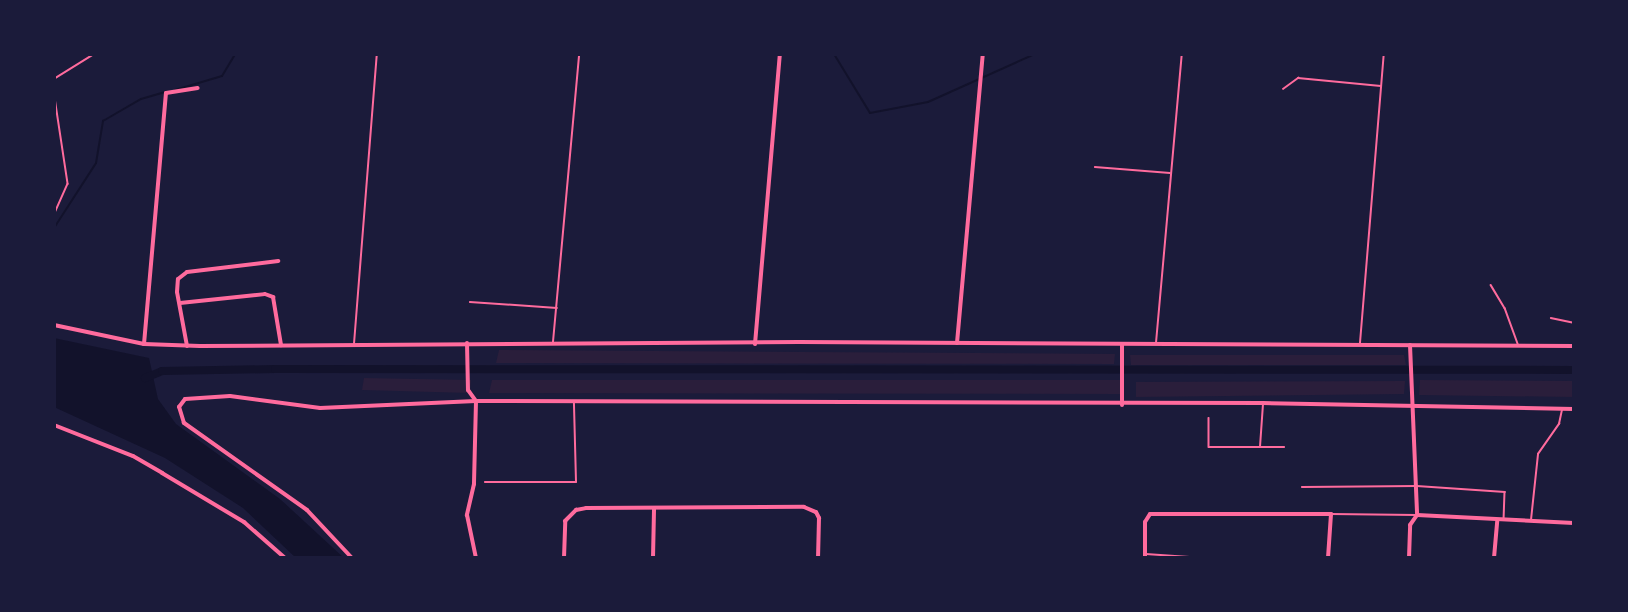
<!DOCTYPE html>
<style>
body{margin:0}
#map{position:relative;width:1628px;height:612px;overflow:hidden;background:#1b1b3a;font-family:Montserrat,sans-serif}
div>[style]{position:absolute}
.green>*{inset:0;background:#2a1e3b}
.water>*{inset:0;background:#12122b}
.stream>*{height:2px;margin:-1px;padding:0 1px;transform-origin:1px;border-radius:1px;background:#12122b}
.canal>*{height:8px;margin:-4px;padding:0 4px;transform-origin:4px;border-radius:4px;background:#12122b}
.path>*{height:1.5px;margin:-0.75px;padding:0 0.75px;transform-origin:0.75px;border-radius:0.75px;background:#ff6b9d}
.service>*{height:1.5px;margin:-0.75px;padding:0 0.75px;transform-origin:0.75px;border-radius:0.75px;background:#ff6b9d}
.minor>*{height:4px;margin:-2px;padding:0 2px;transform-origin:2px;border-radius:2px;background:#ff6b9d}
span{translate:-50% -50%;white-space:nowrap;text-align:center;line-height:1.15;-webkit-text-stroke:5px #1b1b3a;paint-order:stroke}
.frame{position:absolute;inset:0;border:56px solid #1b1b3a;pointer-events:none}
</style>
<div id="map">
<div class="green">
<i style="clip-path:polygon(499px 350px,1115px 354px,1114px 364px,496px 363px)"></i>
<i style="clip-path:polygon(1130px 355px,1404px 355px,1406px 365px,1131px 365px)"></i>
<i style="clip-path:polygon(364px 378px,471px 380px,470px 393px,362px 390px)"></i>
<i style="clip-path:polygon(492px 380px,1120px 380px,1121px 394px,489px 393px)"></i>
<i style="clip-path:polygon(1420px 380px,1574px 381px,1574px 397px,1419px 395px)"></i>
<i style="clip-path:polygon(1405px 381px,1404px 394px,1136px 397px,1136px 382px)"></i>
</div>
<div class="water">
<i style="clip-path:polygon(54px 338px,149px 358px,158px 399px,176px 424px,280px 499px,344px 558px,296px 558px,243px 508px,165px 458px,54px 407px)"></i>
</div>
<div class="stream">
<i style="left:834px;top:54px;width:69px;rotate:58.6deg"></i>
<i style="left:870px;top:113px;width:59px;rotate:-10.7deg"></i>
<i style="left:928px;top:102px;width:117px;rotate:-24.2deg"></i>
<i style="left:175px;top:90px;width:49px;rotate:-16.6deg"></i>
<i style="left:222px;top:76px;width:26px;rotate:-59deg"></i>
<i style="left:54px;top:228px;width:77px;rotate:-57.1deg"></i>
<i style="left:96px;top:163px;width:43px;rotate:-80.5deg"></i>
<i style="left:103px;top:121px;width:44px;rotate:-30.1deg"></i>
<i style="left:141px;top:99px;width:26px;rotate:-16deg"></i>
</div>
<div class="canal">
<i style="left:145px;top:378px;width:18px;rotate:-22deg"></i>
<i style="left:162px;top:371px;width:113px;rotate:-1deg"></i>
<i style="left:275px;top:369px;width:1299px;rotate:0.04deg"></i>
</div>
<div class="path">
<i style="left:1551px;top:318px;width:24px;rotate:12deg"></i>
</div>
<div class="service">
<i style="left:54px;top:79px;width:47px;rotate:-32deg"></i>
<i style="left:1283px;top:89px;width:19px;rotate:-36deg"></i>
<i style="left:1298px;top:78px;width:83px;rotate:5.5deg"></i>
<i style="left:54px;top:91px;width:94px;rotate:81.4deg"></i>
<i style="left:68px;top:184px;width:35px;rotate:114deg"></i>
<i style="left:1095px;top:167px;width:75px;rotate:4.6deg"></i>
<i style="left:1491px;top:285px;width:27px;rotate:59deg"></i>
<i style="left:1505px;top:308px;width:38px;rotate:70deg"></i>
<i style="left:470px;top:302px;width:87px;rotate:3.9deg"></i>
<i style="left:553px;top:342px;width:289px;rotate:-84.8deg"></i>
<i style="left:1156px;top:343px;width:290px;rotate:-84.9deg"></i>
<i style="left:1360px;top:343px;width:290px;rotate:-85.3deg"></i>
<i style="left:354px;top:344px;width:291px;rotate:-85.5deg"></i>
<i style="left:1209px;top:418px;width:29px;rotate:90deg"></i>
<i style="left:1209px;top:447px;width:75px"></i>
<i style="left:1260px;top:447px;width:43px;rotate:-86deg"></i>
<i style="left:485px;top:482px;width:91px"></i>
<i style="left:576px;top:482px;width:79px;rotate:-91.5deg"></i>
<i style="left:1302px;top:487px;width:115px;rotate:-0.5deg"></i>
<i style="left:1417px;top:486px;width:88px;rotate:3.9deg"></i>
<i style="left:1505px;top:492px;width:26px;rotate:92deg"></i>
<i style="left:1331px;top:514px;width:85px;rotate:0.7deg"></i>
<i style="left:1531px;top:520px;width:66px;rotate:-83.9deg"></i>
<i style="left:1538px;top:454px;width:37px;rotate:-55deg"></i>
<i style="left:1559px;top:424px;width:14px;rotate:-78deg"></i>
<i style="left:1146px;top:554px;width:58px;rotate:3.9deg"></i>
</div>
<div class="minor">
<i style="left:180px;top:303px;width:85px;rotate:-6deg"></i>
<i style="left:265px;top:294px;width:9px;rotate:21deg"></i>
<i style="left:273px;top:297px;width:49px;rotate:80.5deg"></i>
<i style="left:54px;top:325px;width:92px;rotate:11.9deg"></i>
<i style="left:144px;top:344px;width:56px;rotate:2deg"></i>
<i style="left:200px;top:346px;width:599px;rotate:-0.38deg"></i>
<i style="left:799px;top:342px;width:775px;rotate:0.3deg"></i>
<i style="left:467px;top:343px;width:47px;rotate:88.8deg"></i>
<i style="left:468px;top:390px;width:14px;rotate:54deg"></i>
<i style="left:476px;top:401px;width:83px;rotate:91.4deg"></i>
<i style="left:474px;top:484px;width:32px;rotate:103deg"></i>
<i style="left:467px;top:515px;width:44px;rotate:78.2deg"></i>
<i style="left:957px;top:343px;width:290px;rotate:-84.9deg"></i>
<i style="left:144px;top:344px;width:252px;rotate:-85deg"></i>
<i style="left:166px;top:93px;width:32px;rotate:-9deg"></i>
<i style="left:755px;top:344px;width:291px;rotate:-85.1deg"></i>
<i style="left:1410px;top:345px;width:170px;rotate:87.6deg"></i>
<i style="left:187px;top:346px;width:55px;rotate:-100.5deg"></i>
<i style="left:177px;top:292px;width:13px;rotate:-86deg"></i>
<i style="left:178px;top:279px;width:11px;rotate:-38deg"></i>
<i style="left:187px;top:272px;width:92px;rotate:-6.9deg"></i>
<i style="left:1122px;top:405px;width:61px;rotate:-90deg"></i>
<i style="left:54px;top:425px;width:85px;rotate:21.4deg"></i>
<i style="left:133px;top:456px;width:34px;rotate:30deg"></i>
<i style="left:162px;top:473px;width:96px;rotate:30.9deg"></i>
<i style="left:244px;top:522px;width:55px;rotate:41.3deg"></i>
<i style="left:1417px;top:515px;width:157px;rotate:2.9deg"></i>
<i style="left:352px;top:558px;width:66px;rotate:-133.2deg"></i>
<i style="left:307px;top:510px;width:151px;rotate:-144.7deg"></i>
<i style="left:184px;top:423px;width:17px;rotate:-107deg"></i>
<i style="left:179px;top:407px;width:10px;rotate:-53deg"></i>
<i style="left:185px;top:399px;width:45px;rotate:-3.8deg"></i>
<i style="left:230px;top:396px;width:91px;rotate:7.6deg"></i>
<i style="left:320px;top:408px;width:156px;rotate:-2.6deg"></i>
<i style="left:476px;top:401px;width:787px;rotate:0.15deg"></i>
<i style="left:1263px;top:403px;width:311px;rotate:1.1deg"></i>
<i style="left:564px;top:558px;width:37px;rotate:-88deg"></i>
<i style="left:565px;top:521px;width:16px;rotate:-45deg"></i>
<i style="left:576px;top:510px;width:10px;rotate:-11deg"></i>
<i style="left:586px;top:508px;width:218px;rotate:-0.3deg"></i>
<i style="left:804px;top:507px;width:13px;rotate:23deg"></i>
<i style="left:816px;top:512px;width:7px;rotate:63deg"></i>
<i style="left:819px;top:518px;width:40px;rotate:91.4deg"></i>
<i style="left:653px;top:558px;width:49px;rotate:-88.8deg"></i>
<i style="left:1145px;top:558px;width:36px;rotate:-90deg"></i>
<i style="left:1145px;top:522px;width:9px;rotate:-58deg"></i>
<i style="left:1150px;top:514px;width:181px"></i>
<i style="left:1331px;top:514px;width:44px;rotate:93.9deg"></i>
<i style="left:1409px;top:558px;width:33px;rotate:-88deg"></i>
<i style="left:1410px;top:525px;width:12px;rotate:-55deg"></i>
<i style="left:1494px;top:558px;width:37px;rotate:-85deg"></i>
</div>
<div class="frame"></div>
</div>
